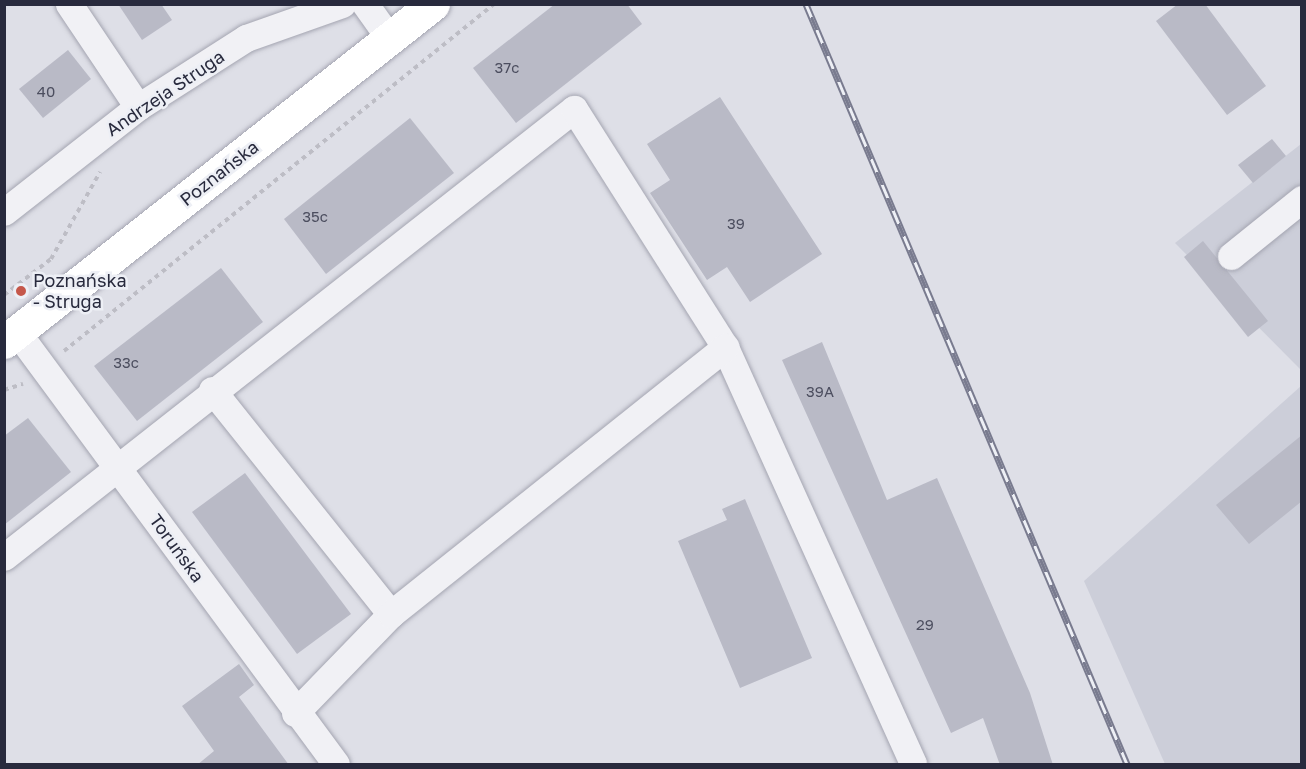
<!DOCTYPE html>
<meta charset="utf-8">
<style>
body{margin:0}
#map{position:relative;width:1306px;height:769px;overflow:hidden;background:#dedfe7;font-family:"Golos Text",sans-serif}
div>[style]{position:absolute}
.built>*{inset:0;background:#ccced9}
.building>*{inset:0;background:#b9bac6}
.path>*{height:4px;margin-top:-2px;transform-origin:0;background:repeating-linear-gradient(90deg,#bdbdc5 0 4.5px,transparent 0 9px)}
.roads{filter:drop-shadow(0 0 2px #a4a5b1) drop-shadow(0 0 2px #a4a5b1)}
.street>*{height:27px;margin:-13.5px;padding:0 13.5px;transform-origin:13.5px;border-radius:13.5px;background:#f1f1f5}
.secondary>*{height:33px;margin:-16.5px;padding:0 16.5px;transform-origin:16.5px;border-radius:16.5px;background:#fff}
.rail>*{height:7px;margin-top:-3.5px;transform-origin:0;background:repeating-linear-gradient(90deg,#edeff5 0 14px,#797b8f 0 28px);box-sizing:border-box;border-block:2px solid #797b8f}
.dots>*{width:16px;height:16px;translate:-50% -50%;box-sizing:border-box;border:3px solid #edeff5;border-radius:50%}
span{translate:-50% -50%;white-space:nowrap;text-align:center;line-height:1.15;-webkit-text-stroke:5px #edeff5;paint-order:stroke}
.number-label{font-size:15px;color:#4c4e5f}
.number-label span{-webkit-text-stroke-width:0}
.street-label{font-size:18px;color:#282a3d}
.poi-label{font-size:18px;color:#282a3d}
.left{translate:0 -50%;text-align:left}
.frame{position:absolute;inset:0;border:6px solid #282a3d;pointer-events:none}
</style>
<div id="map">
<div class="built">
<i style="clip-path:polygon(1301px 144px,1301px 370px,1175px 243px)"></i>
<i style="clip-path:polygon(1301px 386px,1301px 764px,1165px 764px,1084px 581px)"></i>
</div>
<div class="building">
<i style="clip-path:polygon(118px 4px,161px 4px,172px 20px,142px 40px)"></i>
<i style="clip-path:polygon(555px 4px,627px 4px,642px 24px,516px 123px,473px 68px)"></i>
<i style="clip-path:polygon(1178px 4px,1205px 4px,1266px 86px,1227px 115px,1156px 21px)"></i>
<i style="clip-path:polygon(68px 50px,91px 79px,43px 118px,19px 89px)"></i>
<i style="clip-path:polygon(720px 97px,822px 254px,750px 302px,727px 267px,707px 280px,650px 193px,670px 180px,647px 144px)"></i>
<i style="clip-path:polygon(410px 118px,454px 173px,326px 274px,284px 219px)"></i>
<i style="clip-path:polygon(1272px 139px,1286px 156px,1253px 183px,1238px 165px)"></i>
<i style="clip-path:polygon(1203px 241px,1268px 321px,1248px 337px,1184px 257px)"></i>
<i style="clip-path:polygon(221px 268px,263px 322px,137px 421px,94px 366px)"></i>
<i style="clip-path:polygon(822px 342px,887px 500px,937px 478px,1030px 693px,1053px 765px,1000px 765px,983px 718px,951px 733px,782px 360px)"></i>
<i style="clip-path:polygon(28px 418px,71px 472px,4px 525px,4px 436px)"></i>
<i style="clip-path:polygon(1302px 435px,1302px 501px,1249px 544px,1216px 505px)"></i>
<i style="clip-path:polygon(245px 473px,351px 614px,297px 654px,192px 512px)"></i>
<i style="clip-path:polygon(745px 499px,812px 658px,740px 688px,678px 541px,727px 520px,722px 509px)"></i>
<i style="clip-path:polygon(239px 664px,254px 685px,239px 697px,289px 765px,197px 765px,214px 751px,182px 706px)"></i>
</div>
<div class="path">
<i style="left:4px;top:295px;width:59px;rotate:-37.5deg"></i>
<i style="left:51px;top:259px;width:100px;rotate:-60.6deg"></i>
<i style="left:64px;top:351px;width:553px;rotate:-38.9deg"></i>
<i style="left:4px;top:390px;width:20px;rotate:-18deg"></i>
</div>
<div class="roads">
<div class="street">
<i style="left:69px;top:4px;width:124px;rotate:56.2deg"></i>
<i style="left:365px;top:4px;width:43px;rotate:54.5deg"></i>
<i style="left:4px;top:212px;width:170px;rotate:-38.1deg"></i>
<i style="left:138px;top:107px;width:128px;rotate:-32.6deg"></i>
<i style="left:246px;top:38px;width:102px;rotate:-19.5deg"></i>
<i style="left:1231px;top:256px;width:91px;rotate:-38.8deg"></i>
<i style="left:17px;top:332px;width:537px;rotate:53.56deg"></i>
<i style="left:212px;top:390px;width:287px;rotate:51.4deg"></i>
<i style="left:4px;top:557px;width:725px;rotate:-38.17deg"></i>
<i style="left:574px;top:109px;width:282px;rotate:57.6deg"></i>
<i style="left:725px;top:347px;width:457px;rotate:65.7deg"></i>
<i style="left:295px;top:713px;width:138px;rotate:-45.9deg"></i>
<i style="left:391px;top:614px;width:428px;rotate:-38.6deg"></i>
</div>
<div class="secondary">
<i style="left:4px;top:342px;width:546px;rotate:-38.23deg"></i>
</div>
</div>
<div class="rail">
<i style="left:806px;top:4px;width:825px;rotate:67.1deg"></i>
</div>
<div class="dots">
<i style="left:21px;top:291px;background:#c5574a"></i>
</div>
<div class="number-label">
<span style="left:507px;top:68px">37c</span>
<span style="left:46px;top:92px">40</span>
<span style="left:315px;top:217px">35c</span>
<span style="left:736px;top:224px">39</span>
<span style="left:126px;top:363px">33c</span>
<span style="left:820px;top:392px">39A</span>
<span style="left:925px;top:625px">29</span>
</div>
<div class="street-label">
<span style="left:165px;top:93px;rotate:-34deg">Andrzeja Struga</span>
<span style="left:219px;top:173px;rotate:-38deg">Poznańska</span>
<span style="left:177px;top:548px;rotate:54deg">Toruńska</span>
</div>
<div class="poi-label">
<span class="left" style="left:33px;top:291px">Poznańska<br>- Struga</span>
</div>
<div class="frame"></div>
</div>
